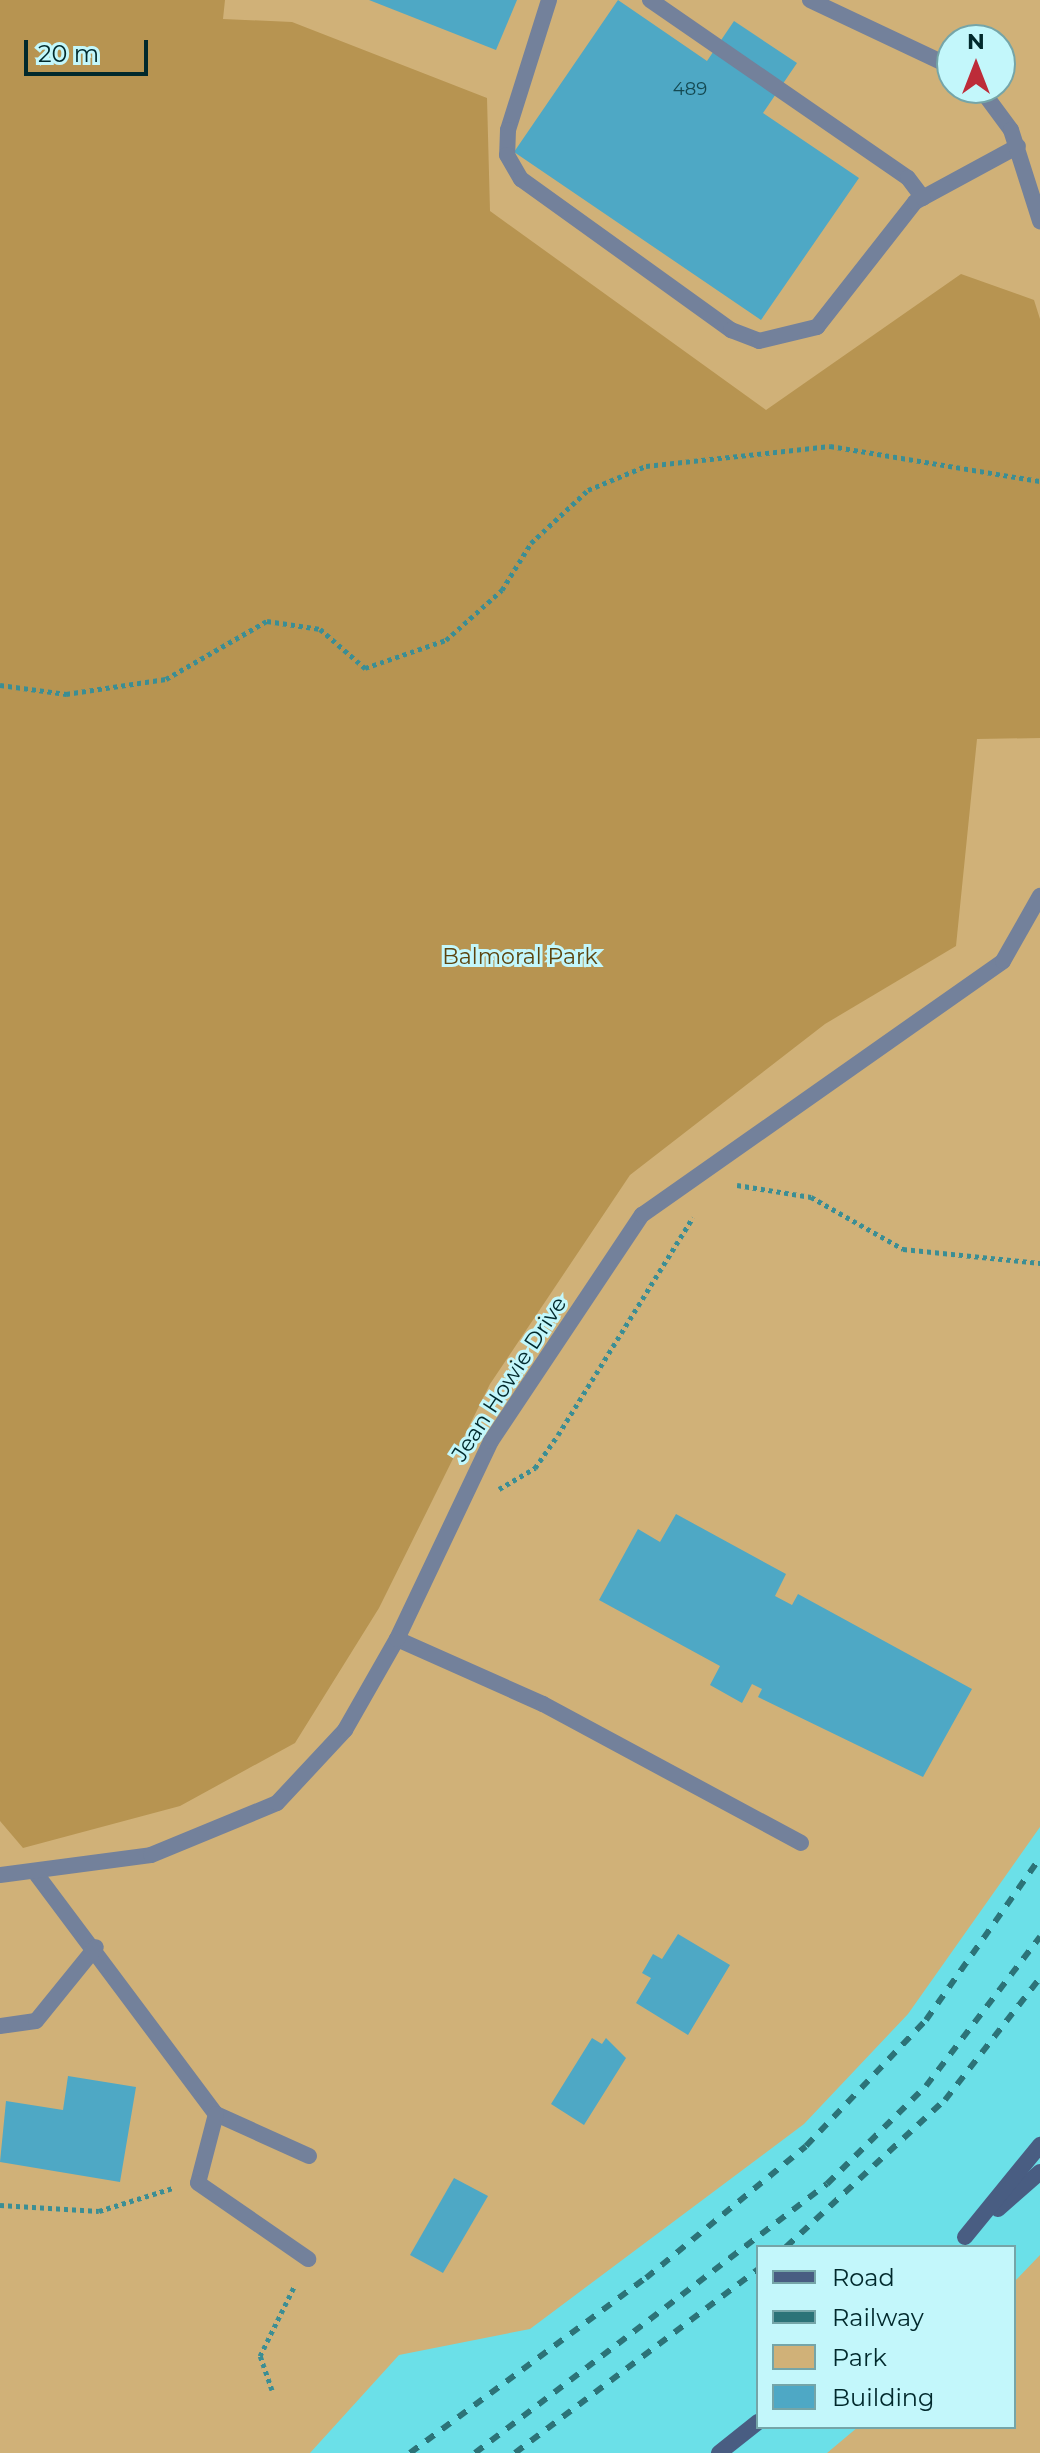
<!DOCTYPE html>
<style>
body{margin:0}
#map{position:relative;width:1040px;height:2453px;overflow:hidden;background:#6be0e8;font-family:Montserrat,sans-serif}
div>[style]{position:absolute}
.green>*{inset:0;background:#d0b178}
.forest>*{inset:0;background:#b79451}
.building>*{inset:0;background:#4ea8c5}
.path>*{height:5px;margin-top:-2.5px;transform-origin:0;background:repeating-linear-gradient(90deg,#3b8e94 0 4px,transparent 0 8px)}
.lane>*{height:16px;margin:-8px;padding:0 8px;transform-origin:8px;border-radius:8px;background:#73819b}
.street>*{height:16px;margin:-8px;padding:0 8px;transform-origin:8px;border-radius:8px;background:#73819b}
.secondary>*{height:16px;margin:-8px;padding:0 8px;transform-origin:8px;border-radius:8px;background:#495d82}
.rail>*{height:6px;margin-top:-3px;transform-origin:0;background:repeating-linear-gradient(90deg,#2c7378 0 10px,transparent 0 20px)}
span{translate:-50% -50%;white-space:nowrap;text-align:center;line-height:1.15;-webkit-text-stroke:6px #c3f7fb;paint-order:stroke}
.number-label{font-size:18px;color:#144952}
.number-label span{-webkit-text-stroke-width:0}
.park-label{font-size:22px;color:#5c430e}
.street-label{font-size:22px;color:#01292c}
.legend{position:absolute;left:756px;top:2245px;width:260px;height:184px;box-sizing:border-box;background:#c3f7fb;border:2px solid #75a5a8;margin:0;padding:10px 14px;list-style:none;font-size:24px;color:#01292c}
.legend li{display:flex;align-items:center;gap:16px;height:40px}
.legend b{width:40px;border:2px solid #75a5a8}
.north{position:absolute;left:936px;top:24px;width:80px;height:80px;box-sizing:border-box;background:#c3f7fb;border:2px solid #75a5a8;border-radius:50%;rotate:0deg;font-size:22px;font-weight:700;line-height:32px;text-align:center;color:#01292c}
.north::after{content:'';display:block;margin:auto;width:28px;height:36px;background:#bd2c39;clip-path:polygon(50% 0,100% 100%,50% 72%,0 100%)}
.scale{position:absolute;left:24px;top:40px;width:124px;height:36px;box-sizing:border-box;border:4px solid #01292c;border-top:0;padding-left:10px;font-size:24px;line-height:28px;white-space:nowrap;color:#01292c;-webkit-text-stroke:6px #c3f7fb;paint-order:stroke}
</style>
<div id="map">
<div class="green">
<i style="clip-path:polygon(evenodd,0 0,1040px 0,1040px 1827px,908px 2014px,804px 2124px,530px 2329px,399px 2355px,310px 2453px,0 2453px,0 0,952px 40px,1000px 40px,1000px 88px,952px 88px,952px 40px)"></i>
<i style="clip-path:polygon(1040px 2255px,1040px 2453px,827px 2453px,858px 2427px,1014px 2427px,1014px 2282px)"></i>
</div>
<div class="forest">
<i style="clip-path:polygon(0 0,225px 0,223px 19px,292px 22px,487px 98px,490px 211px,766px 410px,961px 274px,1034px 300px,1040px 319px,1040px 738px,977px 739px,956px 946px,825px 1024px,630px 1175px,490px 1384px,379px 1608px,295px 1743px,180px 1806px,23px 1848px,0 1821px)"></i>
</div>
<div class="building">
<i style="clip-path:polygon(369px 0,517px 0,496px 50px)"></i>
<i style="clip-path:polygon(618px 0,707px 61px,734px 21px,797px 63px,763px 113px,859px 178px,761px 320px,514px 152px)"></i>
<i style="clip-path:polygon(676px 1514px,786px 1574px,775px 1596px,792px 1605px,798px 1594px,972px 1689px,923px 1777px,758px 1697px,762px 1689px,752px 1684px,742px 1703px,710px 1685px,720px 1666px,599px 1600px,638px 1529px,660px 1542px)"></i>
<i style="clip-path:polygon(678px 1934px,730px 1965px,688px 2035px,636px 2003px,651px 1978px,642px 1973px,653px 1954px,662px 1959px)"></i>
<i style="clip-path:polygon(592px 2038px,602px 2044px,606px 2038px,626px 2058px,584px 2125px,551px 2104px)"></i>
<i style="clip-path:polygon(68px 2076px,136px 2087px,120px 2182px,0 2162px,6px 2101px,63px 2110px)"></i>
<i style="clip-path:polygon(454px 2178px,488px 2196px,443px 2273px,410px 2255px)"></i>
</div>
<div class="path">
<i style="left:0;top:685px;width:67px;rotate:7.8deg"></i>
<i style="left:66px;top:694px;width:101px;rotate:-8.5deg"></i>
<i style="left:166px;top:679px;width:116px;rotate:-29.9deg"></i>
<i style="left:267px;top:621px;width:54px;rotate:8.6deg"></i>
<i style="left:320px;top:629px;width:60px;rotate:40.9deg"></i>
<i style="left:365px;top:668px;width:86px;rotate:-19.1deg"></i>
<i style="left:446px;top:640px;width:75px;rotate:-41.8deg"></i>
<i style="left:502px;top:590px;width:55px;rotate:-58.3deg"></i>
<i style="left:531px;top:543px;width:78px;rotate:-42.9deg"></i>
<i style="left:588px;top:490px;width:63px;rotate:-22.5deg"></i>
<i style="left:646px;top:466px;width:185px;rotate:-6.2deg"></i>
<i style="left:830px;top:446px;width:213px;rotate:9.5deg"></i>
<i style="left:737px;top:1185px;width:75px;rotate:9.2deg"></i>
<i style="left:811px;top:1197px;width:106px;rotate:29.5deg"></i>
<i style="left:903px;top:1249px;width:138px;rotate:5.8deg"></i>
<i style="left:499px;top:1489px;width:42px;rotate:-30.3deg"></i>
<i style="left:535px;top:1468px;width:40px;rotate:-55.1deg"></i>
<i style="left:558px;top:1435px;width:256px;rotate:-58.2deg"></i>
<i style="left:0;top:2205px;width:99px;rotate:3.5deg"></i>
<i style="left:99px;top:2211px;width:77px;rotate:-17.3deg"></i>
<i style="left:272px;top:2390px;width:36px;rotate:-109deg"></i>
<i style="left:260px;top:2356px;width:79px;rotate:-63.8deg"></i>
</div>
<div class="lane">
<i style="left:549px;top:0;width:136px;rotate:107.5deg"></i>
<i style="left:508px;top:130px;width:25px;rotate:92deg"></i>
<i style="left:507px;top:155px;width:28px;rotate:60deg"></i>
<i style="left:521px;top:179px;width:259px;rotate:35.7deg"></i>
<i style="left:731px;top:330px;width:30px;rotate:21deg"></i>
<i style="left:759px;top:341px;width:60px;rotate:-13.6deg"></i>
<i style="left:817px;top:327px;width:159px;rotate:-51.9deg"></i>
<i style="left:915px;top:202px;width:117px;rotate:-28.5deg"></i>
<i style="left:650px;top:0;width:313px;rotate:34.6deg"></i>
<i style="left:908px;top:178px;width:25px;rotate:53deg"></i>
<i style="left:397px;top:1639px;width:160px;rotate:24deg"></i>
<i style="left:543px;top:1704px;width:293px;rotate:28.3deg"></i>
<i style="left:37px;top:1875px;width:299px;rotate:53.2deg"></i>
<i style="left:216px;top:2114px;width:102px;rotate:24.3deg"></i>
<i style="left:0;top:2026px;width:36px;rotate:-8deg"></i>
<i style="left:36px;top:2021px;width:95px;rotate:-51deg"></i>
<i style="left:216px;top:2114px;width:71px;rotate:104.6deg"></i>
<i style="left:198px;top:2183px;width:134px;rotate:34.6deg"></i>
</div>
<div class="street">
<i style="left:810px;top:0;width:157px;rotate:25.3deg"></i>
<i style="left:980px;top:88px;width:52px;rotate:53.6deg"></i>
<i style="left:1011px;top:130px;width:96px;rotate:72.3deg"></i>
<i style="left:0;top:1875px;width:152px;rotate:-7.5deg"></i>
<i style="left:151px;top:1855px;width:136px;rotate:-22.4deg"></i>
<i style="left:277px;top:1803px;width:100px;rotate:-47deg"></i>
<i style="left:345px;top:1730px;width:105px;rotate:-60.3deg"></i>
<i style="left:397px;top:1639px;width:219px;rotate:-64.6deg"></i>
<i style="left:491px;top:1441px;width:272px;rotate:-56.3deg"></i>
<i style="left:642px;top:1215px;width:441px;rotate:-35.1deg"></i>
<i style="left:1003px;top:961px;width:75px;rotate:-60.4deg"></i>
</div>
<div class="secondary">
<i style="left:998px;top:2209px;width:56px;rotate:-41.4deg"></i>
<i style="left:965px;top:2237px;width:119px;rotate:-50.8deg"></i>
<i style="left:719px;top:2453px;width:50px;rotate:-38.5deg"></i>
</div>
<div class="rail">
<i style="left:786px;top:2247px;width:217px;rotate:-42.8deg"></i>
<i style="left:945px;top:2100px;width:155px;rotate:-52.1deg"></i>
<i style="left:410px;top:2453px;width:294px;rotate:-36.6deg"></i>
<i style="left:646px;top:2278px;width:207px;rotate:-39.5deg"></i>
<i style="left:806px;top:2146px;width:174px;rotate:-46.4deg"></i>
<i style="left:926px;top:2020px;width:198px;rotate:-54.9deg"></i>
<i style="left:475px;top:2453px;width:443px;rotate:-37.4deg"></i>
<i style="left:827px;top:2184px;width:139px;rotate:-44.7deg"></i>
<i style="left:926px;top:2086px;width:188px;rotate:-52.6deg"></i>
<i style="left:515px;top:2453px;width:305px;rotate:-37.1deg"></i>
</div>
<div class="number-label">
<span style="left:690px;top:89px">489</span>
</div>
<div class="park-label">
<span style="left:520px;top:957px">Balmoral Park</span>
</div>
<div class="street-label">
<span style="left:509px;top:1379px;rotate:-57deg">Jean Howie Drive</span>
</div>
<ul class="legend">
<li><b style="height:10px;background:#495d82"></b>Road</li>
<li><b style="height:10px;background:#2c7378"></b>Railway</li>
<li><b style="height:22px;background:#d0b178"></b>Park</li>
<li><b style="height:22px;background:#4ea8c5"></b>Building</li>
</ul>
<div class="north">N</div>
<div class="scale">20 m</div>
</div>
